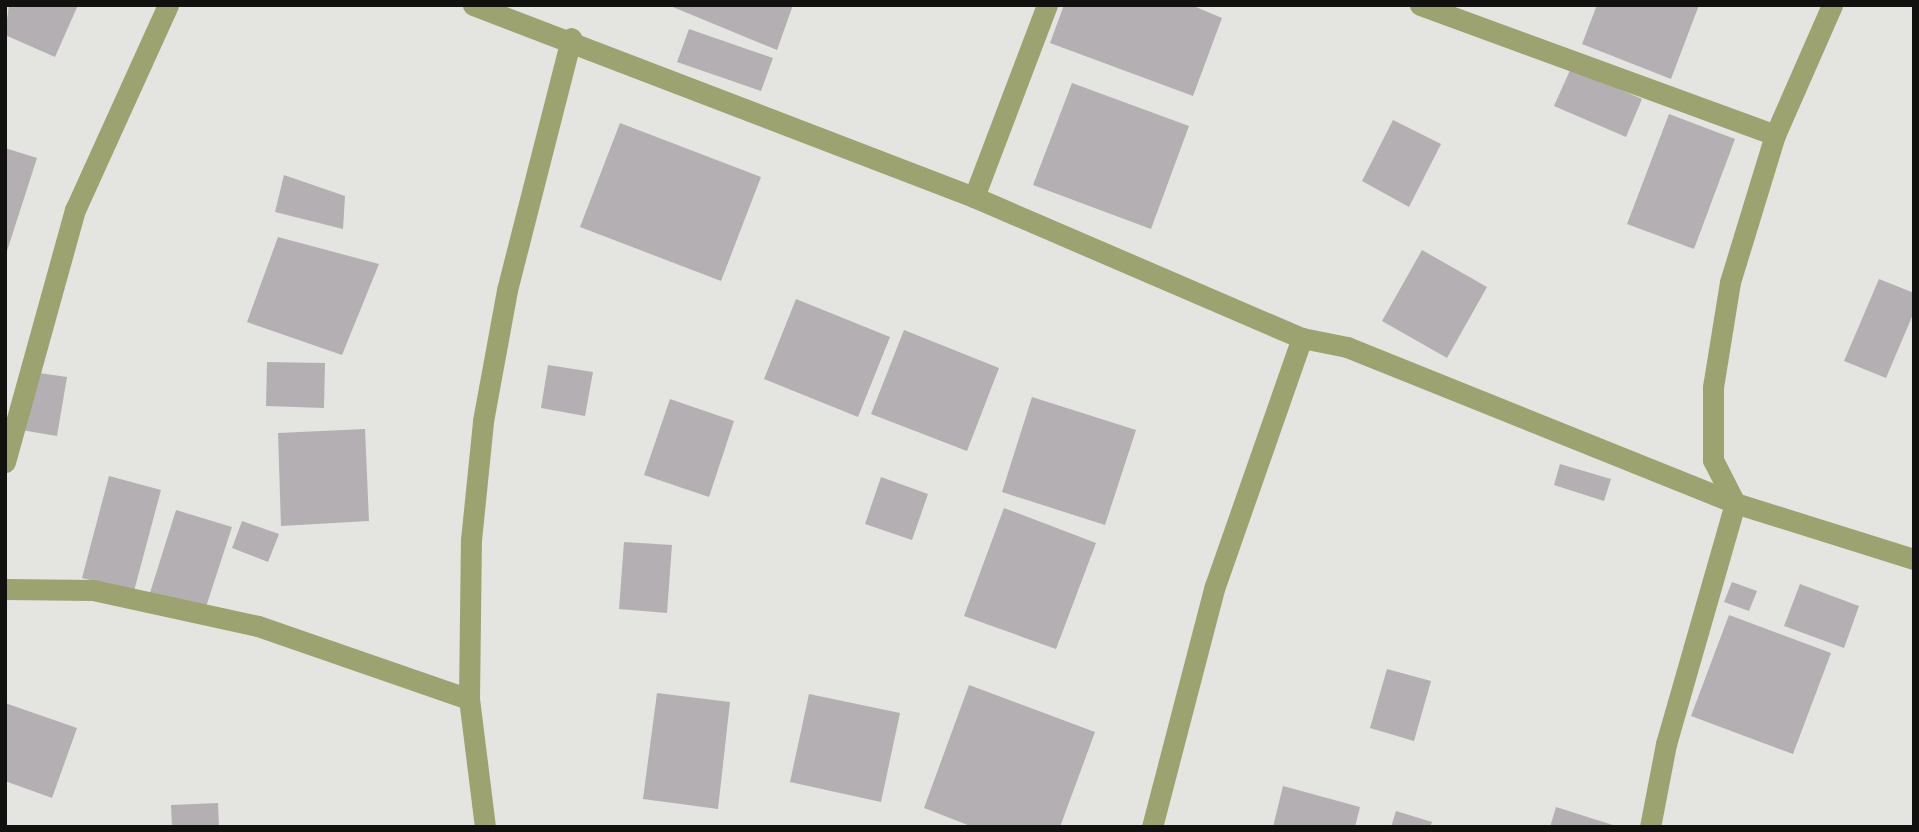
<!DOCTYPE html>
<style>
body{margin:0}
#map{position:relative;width:1919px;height:832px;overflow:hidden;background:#e4e5e0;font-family:Quicksand,sans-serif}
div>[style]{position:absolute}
.building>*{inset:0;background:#b4afb3}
.street>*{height:21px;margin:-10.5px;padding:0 10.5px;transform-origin:10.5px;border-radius:10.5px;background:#9ca370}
span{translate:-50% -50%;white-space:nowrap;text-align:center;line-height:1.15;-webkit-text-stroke:5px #e4e5e0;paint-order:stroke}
.frame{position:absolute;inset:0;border:7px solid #111210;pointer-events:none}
</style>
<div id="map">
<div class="building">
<i style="clip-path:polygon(9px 5px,78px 5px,55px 57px,5px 35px)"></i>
<i style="clip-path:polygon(668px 5px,793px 5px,777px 50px)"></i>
<i style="clip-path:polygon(1064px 5px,1191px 5px,1222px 18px,1193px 96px,1050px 43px)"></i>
<i style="clip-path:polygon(1597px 5px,1699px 5px,1671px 79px,1582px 44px)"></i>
<i style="clip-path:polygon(689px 29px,773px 58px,761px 91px,677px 62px)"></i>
<i style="clip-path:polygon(1571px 68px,1642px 99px,1626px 137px,1554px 106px)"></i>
<i style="clip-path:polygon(1072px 83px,1189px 126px,1151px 229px,1033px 185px)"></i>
<i style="clip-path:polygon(1669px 114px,1735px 139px,1694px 249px,1627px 224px)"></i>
<i style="clip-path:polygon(1393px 120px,1441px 144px,1409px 207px,1362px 181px)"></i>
<i style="clip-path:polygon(620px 123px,761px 177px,721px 281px,580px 227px)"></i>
<i style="clip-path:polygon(5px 148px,37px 158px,6px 254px,5px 254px)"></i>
<i style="clip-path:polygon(284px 175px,345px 196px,343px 229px,275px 212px)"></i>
<i style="clip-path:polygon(278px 237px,379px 264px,342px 355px,247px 322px)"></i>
<i style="clip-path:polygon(1422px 250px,1487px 287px,1447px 358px,1382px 321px)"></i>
<i style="clip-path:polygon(1879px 279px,1914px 293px,1914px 312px,1886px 378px,1844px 361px)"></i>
<i style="clip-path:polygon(796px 299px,890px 337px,858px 417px,764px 379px)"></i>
<i style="clip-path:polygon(904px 330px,999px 368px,967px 451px,871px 414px)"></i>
<i style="clip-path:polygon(267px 362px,325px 363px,324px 408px,266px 406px)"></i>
<i style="clip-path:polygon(548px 365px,593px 372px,585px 416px,541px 408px)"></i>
<i style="clip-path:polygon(32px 372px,67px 377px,57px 436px,21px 430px)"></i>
<i style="clip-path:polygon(1032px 397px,1136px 430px,1105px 525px,1002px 492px)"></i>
<i style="clip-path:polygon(670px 399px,734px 421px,709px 497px,644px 475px)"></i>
<i style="clip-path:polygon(365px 429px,369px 521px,281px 526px,278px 433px)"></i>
<i style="clip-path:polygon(1560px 464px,1611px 479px,1604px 501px,1554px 485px)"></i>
<i style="clip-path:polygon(109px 476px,161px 490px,134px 591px,82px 578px)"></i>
<i style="clip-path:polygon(881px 477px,928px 494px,912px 540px,865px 524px)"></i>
<i style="clip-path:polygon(1004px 508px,1096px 543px,1056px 649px,964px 616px)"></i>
<i style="clip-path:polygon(176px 510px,232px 527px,204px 613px,149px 596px)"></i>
<i style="clip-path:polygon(242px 521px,279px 534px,268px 562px,232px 548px)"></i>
<i style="clip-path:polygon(624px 542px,672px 545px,667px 613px,619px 609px)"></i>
<i style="clip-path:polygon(1732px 582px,1757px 591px,1749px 611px,1724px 602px)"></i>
<i style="clip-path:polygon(1800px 584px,1859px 606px,1844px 648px,1784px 626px)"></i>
<i style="clip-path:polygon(1729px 615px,1831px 653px,1793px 754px,1691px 716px)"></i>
<i style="clip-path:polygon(1387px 669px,1431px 681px,1414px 741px,1370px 728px)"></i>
<i style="clip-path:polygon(969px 685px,1095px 732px,1060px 827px,973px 827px,924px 808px)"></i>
<i style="clip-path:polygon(657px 693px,730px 702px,718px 809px,643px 799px)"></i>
<i style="clip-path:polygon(809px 694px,900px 713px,881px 802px,790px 782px)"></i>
<i style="clip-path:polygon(5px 703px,77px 728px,52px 798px,5px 781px)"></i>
<i style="clip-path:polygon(1283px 786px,1360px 807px,1355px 827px,1273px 827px)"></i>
<i style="clip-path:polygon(218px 803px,219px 827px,172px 827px,171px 805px)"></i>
<i style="clip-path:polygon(1556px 807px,1616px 826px,1615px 827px,1550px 827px)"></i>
<i style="clip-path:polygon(1396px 811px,1432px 822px,1430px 827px,1391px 827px)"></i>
</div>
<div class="street">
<i style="left:473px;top:5px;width:537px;rotate:20.97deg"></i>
<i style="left:974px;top:197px;width:357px;rotate:23.3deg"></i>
<i style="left:1302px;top:338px;width:46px;rotate:11.3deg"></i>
<i style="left:1347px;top:347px;width:418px;rotate:21.9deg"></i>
<i style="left:1735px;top:503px;width:188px;rotate:17.4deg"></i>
<i style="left:1420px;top:5px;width:378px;rotate:20.1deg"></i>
<i style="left:974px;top:197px;width:205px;rotate:-69.2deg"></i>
<i style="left:5px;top:462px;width:262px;rotate:-74.5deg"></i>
<i style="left:75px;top:210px;width:225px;rotate:-65.6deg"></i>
<i style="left:5px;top:589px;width:88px;rotate:0.7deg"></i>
<i style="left:93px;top:590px;width:169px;rotate:12.3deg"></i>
<i style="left:258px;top:626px;width:223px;rotate:19.1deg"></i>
<i style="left:485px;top:827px;width:129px;rotate:-97.1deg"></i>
<i style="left:469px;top:699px;width:159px;rotate:-89.3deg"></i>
<i style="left:471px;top:540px;width:120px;rotate:-84.2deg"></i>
<i style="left:483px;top:421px;width:133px;rotate:-79.6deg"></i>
<i style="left:507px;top:290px;width:260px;rotate:-75.7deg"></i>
<i style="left:1152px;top:827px;width:249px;rotate:-75.4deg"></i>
<i style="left:1215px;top:586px;width:263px;rotate:-70.7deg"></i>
<i style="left:1650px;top:827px;width:85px;rotate:-79.1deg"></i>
<i style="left:1666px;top:744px;width:251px;rotate:-74deg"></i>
<i style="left:1735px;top:503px;width:48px;rotate:-117.1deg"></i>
<i style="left:1713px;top:460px;width:73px;rotate:-90deg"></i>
<i style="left:1713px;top:387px;width:106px;rotate:-80.8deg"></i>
<i style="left:1730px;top:282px;width:154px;rotate:-73deg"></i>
<i style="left:1775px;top:135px;width:142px;rotate:-66.3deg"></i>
</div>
<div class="frame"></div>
</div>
